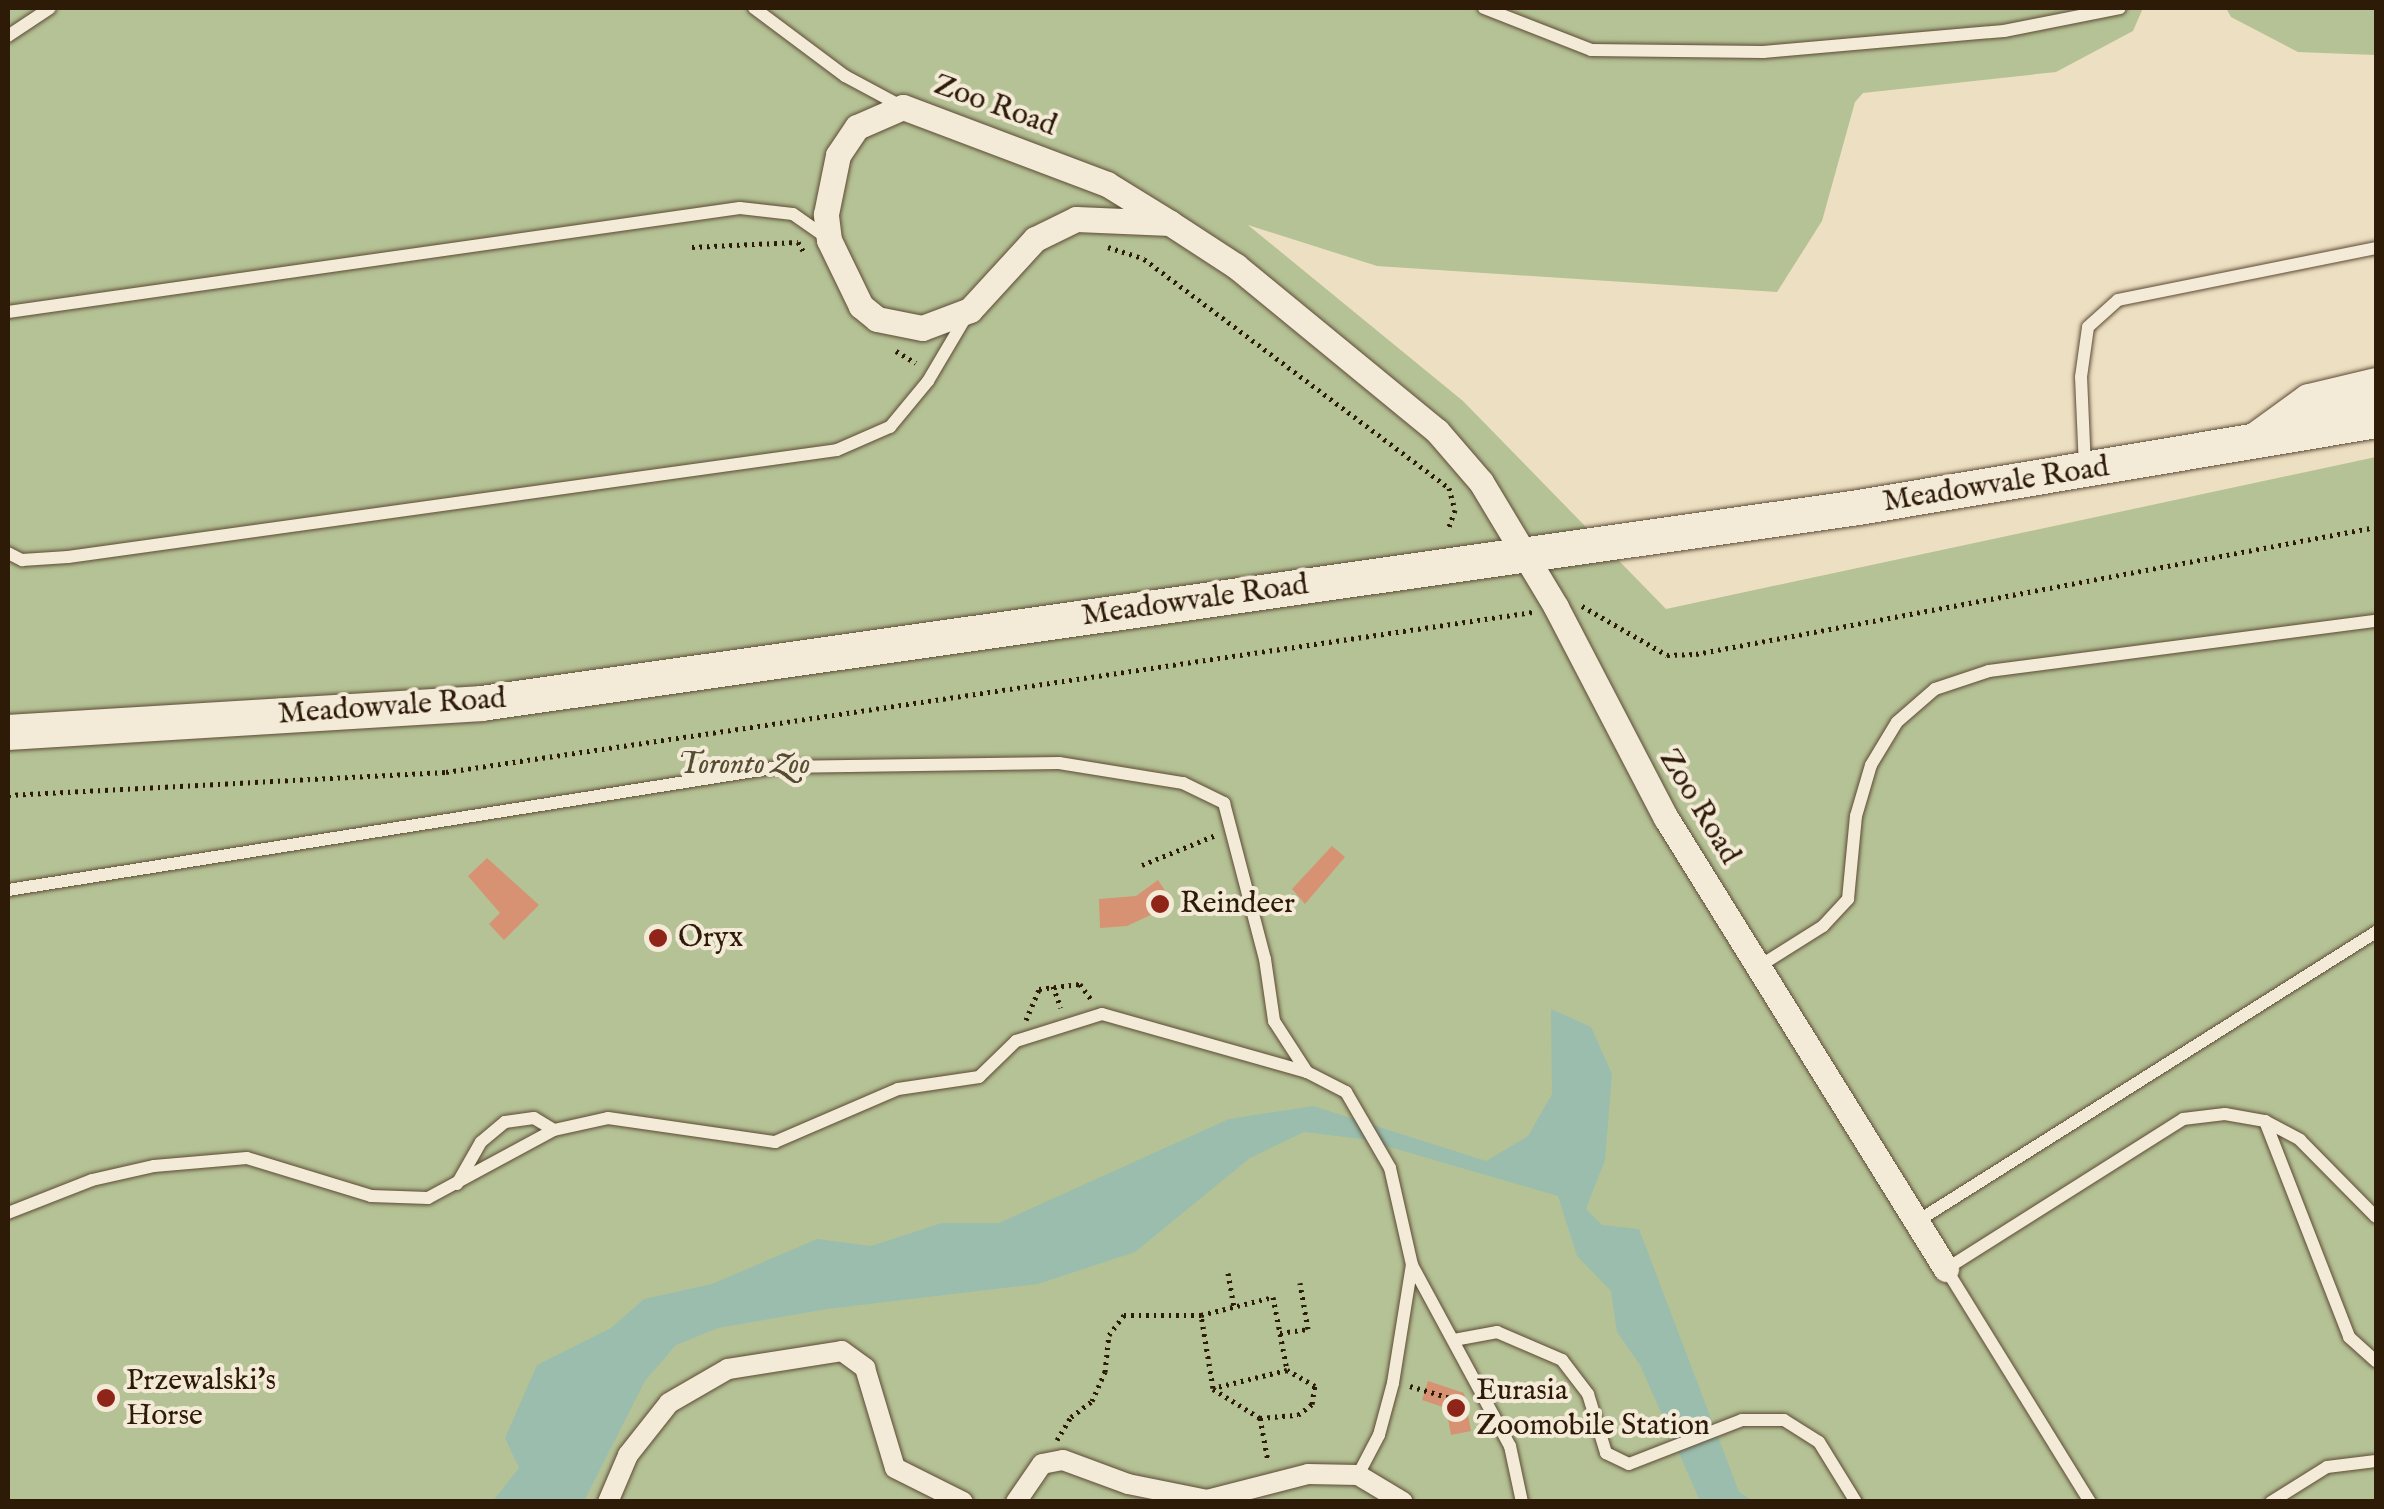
<!DOCTYPE html>
<style>
body{margin:0}
#map{position:relative;width:2384px;height:1509px;overflow:hidden;background:#eddfc1;font-family:"IM FELL English",serif}
div>[style]{position:absolute}
.green>*{inset:0;background:#b5c295}
.water>*{inset:0;background:#9abdae}
.building>*{inset:0;background:#d69272}
.path>*{height:5px;margin-top:-2.5px;transform-origin:0;background:repeating-linear-gradient(90deg,#2d1a07 0 2.5px,transparent 0 7.5px)}
.roads{filter:drop-shadow(0 0 2px #5d4b36) drop-shadow(0 0 2px #5d4b36)}
.service>*{height:12px;margin:-6px;padding:0 6px;transform-origin:6px;border-radius:6px;background:#f3ead7}
.pedestrian>*{height:20px;margin:-10px;padding:0 10px;transform-origin:10px;border-radius:10px;background:#f3ead7}
.minor>*{height:25px;margin:-12.5px;padding:0 12.5px;transform-origin:12.5px;border-radius:12.5px;background:#f3ead7}
.secondary>*{height:35px;margin:-17.5px;padding:0 17.5px;transform-origin:17.5px;border-radius:17.5px;background:#f3ead7}
.dots>*{width:28px;height:28px;translate:-50% -50%;box-sizing:border-box;border:5px solid #f3ead7;border-radius:50%}
span{translate:-50% -50%;white-space:nowrap;text-align:center;line-height:1.15;-webkit-text-stroke:8px #f3ead7;paint-order:stroke}
.street-label{font-size:30px;color:#2d1a07}
.park-label{font-size:30px;color:#564c32;font-style:italic}
.poi-label{font-size:30px;color:#2d1a07}
.left{translate:0 -50%;text-align:left}
.frame{position:absolute;inset:0;border:10px solid #2d1a07;pointer-events:none}
</style>
<div id="map">
<div class="green">
<i style="clip-path:polygon(8px 8px,2143px 8px,2133px 31px,2056px 72px,1863px 93px,1855px 102px,1822px 221px,1777px 292px,1377px 266px,1248px 225px,1463px 401px,1666px 609px,2376px 457px,2376px 1501px,8px 1502px)"></i>
<i style="clip-path:polygon(2226px 8px,2376px 8px,2376px 55px,2298px 52px,2231px 17px)"></i>
</div>
<div class="water">
<i style="clip-path:polygon(1551px 1009px,1591px 1027px,1612px 1074px,1605px 1160px,1586px 1209px,1602px 1225px,1639px 1229px,1739px 1492px,1753px 1501px,1700px 1501px,1640px 1365px,1617px 1332px,1611px 1291px,1577px 1256px,1558px 1196px,1362px 1139px,1304px 1132px,1250px 1158px,1135px 1252px,1038px 1284px,827px 1309px,718px 1328px,676px 1345px,645px 1381px,584px 1501px,492px 1502px,519px 1468px,505px 1438px,537px 1365px,611px 1328px,644px 1299px,712px 1284px,817px 1239px,871px 1246px,942px 1223px,999px 1223px,1229px 1119px,1313px 1106px,1486px 1161px,1528px 1136px,1552px 1094px)"></i>
</div>
<div class="building">
<i style="clip-path:polygon(1332px 846px,1345px 857px,1305px 904px,1292px 889px)"></i>
<i style="clip-path:polygon(487px 858px,539px 905px,504px 940px,489px 924px,500px 913px,468px 876px)"></i>
<i style="clip-path:polygon(1158px 880px,1174px 904px,1127px 926px,1100px 928px,1099px 899px,1136px 896px)"></i>
<i style="clip-path:polygon(1428px 1381px,1464px 1393px,1471px 1431px,1451px 1435px,1446px 1408px,1422px 1400px)"></i>
</div>
<div class="path">
<i style="left:692px;top:247px;width:106px;rotate:-2.7deg"></i>
<i style="left:798px;top:242px;width:14px;rotate:60deg"></i>
<i style="left:1108px;top:247px;width:38px;rotate:18deg"></i>
<i style="left:1144px;top:259px;width:381px;rotate:36.9deg"></i>
<i style="left:1449px;top:488px;width:23px;rotate:75deg"></i>
<i style="left:1455px;top:510px;width:20px;rotate:110deg"></i>
<i style="left:896px;top:351px;width:23px;rotate:31deg"></i>
<i style="left:1582px;top:606px;width:98px;rotate:30deg"></i>
<i style="left:1667px;top:655px;width:29px;rotate:-2deg"></i>
<i style="left:1696px;top:654px;width:692px;rotate:-10.58deg"></i>
<i style="left:8px;top:795px;width:439px;rotate:-3deg"></i>
<i style="left:446px;top:772px;width:1098px;rotate:-8.38deg"></i>
<i style="left:1142px;top:865px;width:80px;rotate:-22.1deg"></i>
<i style="left:1053px;top:986px;width:23px;rotate:70deg"></i>
<i style="left:1026px;top:1020px;width:34px;rotate:-67deg"></i>
<i style="left:1039px;top:989px;width:41px;rotate:-7deg"></i>
<i style="left:1080px;top:984px;width:19px;rotate:54deg"></i>
<i style="left:1228px;top:1273px;width:35px;rotate:80deg"></i>
<i style="left:1280px;top:1333px;width:28px;rotate:-8deg"></i>
<i style="left:1308px;top:1329px;width:47px;rotate:-99.9deg"></i>
<i style="left:1410px;top:1386px;width:46px;rotate:16.5deg"></i>
<i style="left:1454px;top:1399px;width:12px;rotate:70deg"></i>
<i style="left:1458px;top:1410px;width:11px;rotate:-15deg"></i>
<i style="left:1213px;top:1389px;width:55px;rotate:31.7deg"></i>
<i style="left:1260px;top:1418px;width:44px;rotate:79.5deg"></i>
<i style="left:1260px;top:1418px;width:38px;rotate:-5deg"></i>
<i style="left:1298px;top:1415px;width:18px;rotate:-38deg"></i>
<i style="left:1312px;top:1404px;width:18px;rotate:-81deg"></i>
<i style="left:1315px;top:1386px;width:32px;rotate:-150deg"></i>
<i style="left:1057px;top:1440px;width:27px;rotate:-59deg"></i>
<i style="left:1071px;top:1417px;width:26px;rotate:-37deg"></i>
<i style="left:1092px;top:1401px;width:32px;rotate:-66deg"></i>
<i style="left:1105px;top:1372px;width:37px;rotate:-84deg"></i>
<i style="left:1109px;top:1335px;width:25px;rotate:-53deg"></i>
<i style="left:1124px;top:1315px;width:77px"></i>
<i style="left:1201px;top:1315px;width:74px;rotate:-14deg"></i>
<i style="left:1273px;top:1297px;width:74px;rotate:79.1deg"></i>
<i style="left:1287px;top:1370px;width:76px;rotate:166.3deg"></i>
<i style="left:1213px;top:1388px;width:74px;rotate:-99.3deg"></i>
</div>
<div class="roads">
<div class="service">
<i style="left:754px;top:8px;width:114px;rotate:36.8deg"></i>
<i style="left:845px;top:76px;width:64px;rotate:28.2deg"></i>
<i style="left:1484px;top:8px;width:115px;rotate:21.4deg"></i>
<i style="left:1591px;top:50px;width:172px;rotate:0.7deg"></i>
<i style="left:1763px;top:52px;width:242px;rotate:-5deg"></i>
<i style="left:2004px;top:31px;width:118px;rotate:-11.2deg"></i>
<i style="left:8px;top:36px;width:50px;rotate:-33.7deg"></i>
<i style="left:8px;top:312px;width:739px;rotate:-8.09deg"></i>
<i style="left:740px;top:208px;width:53px;rotate:6.5deg"></i>
<i style="left:793px;top:214px;width:38px;rotate:35deg"></i>
<i style="left:2085px;top:468px;width:91px;rotate:-92.5deg"></i>
<i style="left:2081px;top:377px;width:50px;rotate:-82deg"></i>
<i style="left:2088px;top:327px;width:40px;rotate:-42deg"></i>
<i style="left:2118px;top:300px;width:263px;rotate:-11.4deg"></i>
<i style="left:8px;top:553px;width:16px;rotate:27deg"></i>
<i style="left:22px;top:560px;width:46px;rotate:-3.7deg"></i>
<i style="left:68px;top:557px;width:776px;rotate:-7.92deg"></i>
<i style="left:837px;top:450px;width:58px;rotate:-23.5deg"></i>
<i style="left:890px;top:427px;width:60px;rotate:-50.4deg"></i>
<i style="left:928px;top:381px;width:77px;rotate:-59.4deg"></i>
<i style="left:8px;top:890px;width:781px;rotate:-9.06deg"></i>
<i style="left:779px;top:767px;width:280px;rotate:-0.8deg"></i>
<i style="left:1059px;top:763px;width:126px;rotate:9.2deg"></i>
<i style="left:1183px;top:783px;width:46px;rotate:26deg"></i>
<i style="left:1224px;top:803px;width:161px;rotate:75.3deg"></i>
<i style="left:1265px;top:959px;width:63px;rotate:81.7deg"></i>
<i style="left:1274px;top:1021px;width:61px;rotate:57.1deg"></i>
<i style="left:1307px;top:1072px;width:44px;rotate:27.1deg"></i>
<i style="left:1346px;top:1092px;width:88px;rotate:59.9deg"></i>
<i style="left:1390px;top:1168px;width:99px;rotate:77.2deg"></i>
<i style="left:1412px;top:1265px;width:206px;rotate:61.6deg"></i>
<i style="left:1510px;top:1446px;width:57px;rotate:77.9deg"></i>
<i style="left:1758px;top:967px;width:77px;rotate:-32.2deg"></i>
<i style="left:1823px;top:926px;width:37px;rotate:-47deg"></i>
<i style="left:1848px;top:899px;width:83px;rotate:-84.5deg"></i>
<i style="left:1856px;top:816px;width:53px;rotate:-73.6deg"></i>
<i style="left:1871px;top:765px;width:50px;rotate:-58.8deg"></i>
<i style="left:1897px;top:722px;width:50px;rotate:-41deg"></i>
<i style="left:1935px;top:689px;width:57px;rotate:-18.4deg"></i>
<i style="left:1989px;top:671px;width:390px;rotate:-7.4deg"></i>
<i style="left:2265px;top:1121px;width:232px;rotate:68.7deg"></i>
<i style="left:2349px;top:1337px;width:36px;rotate:42deg"></i>
<i style="left:457px;top:1184px;width:48px;rotate:-60.3deg"></i>
<i style="left:481px;top:1142px;width:31px;rotate:-40deg"></i>
<i style="left:505px;top:1122px;width:29px;rotate:-8deg"></i>
<i style="left:534px;top:1118px;width:23px;rotate:31deg"></i>
<i style="left:8px;top:1213px;width:90px;rotate:-21.4deg"></i>
<i style="left:92px;top:1180px;width:64px;rotate:-12.7deg"></i>
<i style="left:154px;top:1166px;width:93px;rotate:-4.9deg"></i>
<i style="left:247px;top:1158px;width:130px;rotate:17deg"></i>
<i style="left:371px;top:1196px;width:57px;rotate:2deg"></i>
<i style="left:428px;top:1198px;width:143px;rotate:-28.4deg"></i>
<i style="left:554px;top:1130px;width:55px;rotate:-12.5deg"></i>
<i style="left:608px;top:1118px;width:169px;rotate:8.2deg"></i>
<i style="left:775px;top:1142px;width:134px;rotate:-23.3deg"></i>
<i style="left:898px;top:1089px;width:82px;rotate:-8.4deg"></i>
<i style="left:979px;top:1077px;width:52px;rotate:-44.2deg"></i>
<i style="left:1016px;top:1041px;width:90px;rotate:-17.4deg"></i>
<i style="left:1102px;top:1014px;width:213px;rotate:15.8deg"></i>
<i style="left:1916px;top:1222px;width:544px;rotate:-32.23deg"></i>
<i style="left:1454px;top:1340px;width:44px;rotate:-10.5deg"></i>
<i style="left:1497px;top:1332px;width:71px;rotate:23.3deg"></i>
<i style="left:1562px;top:1360px;width:43px;rotate:52.6deg"></i>
<i style="left:1588px;top:1394px;width:62px;rotate:73deg"></i>
<i style="left:1606px;top:1453px;width:25px;rotate:26deg"></i>
<i style="left:1629px;top:1464px;width:121px;rotate:-21.3deg"></i>
<i style="left:1742px;top:1420px;width:42px"></i>
<i style="left:1784px;top:1420px;width:41px;rotate:32.2deg"></i>
<i style="left:1819px;top:1442px;width:70px;rotate:58.3deg"></i>
<i style="left:1358px;top:1475px;width:45px;rotate:-62.3deg"></i>
<i style="left:1379px;top:1435px;width:54px;rotate:-74.9deg"></i>
<i style="left:1393px;top:1383px;width:120px;rotate:-80.9deg"></i>
<i style="left:2090px;top:1502px;width:274px;rotate:-121.7deg"></i>
<i style="left:1946px;top:1269px;width:280px;rotate:-32.3deg"></i>
<i style="left:2183px;top:1119px;width:42px;rotate:-6.8deg"></i>
<i style="left:2225px;top:1114px;width:41px;rotate:9.9deg"></i>
<i style="left:2265px;top:1121px;width:40px;rotate:28deg"></i>
<i style="left:2300px;top:1140px;width:108px;rotate:45.4deg"></i>
<i style="left:2271px;top:1502px;width:66px;rotate:-32deg"></i>
<i style="left:2327px;top:1467px;width:49px;rotate:-7deg"></i>
</div>
<div class="pedestrian">
<i style="left:608px;top:1502px;width:51px;rotate:-66.9deg"></i>
<i style="left:628px;top:1455px;width:66px;rotate:-51.7deg"></i>
<i style="left:669px;top:1403px;width:68px;rotate:-30deg"></i>
<i style="left:728px;top:1369px;width:115px;rotate:-9deg"></i>
<i style="left:842px;top:1351px;width:29px;rotate:36deg"></i>
<i style="left:865px;top:1368px;width:104px;rotate:73.3deg"></i>
<i style="left:895px;top:1468px;width:76px;rotate:26.6deg"></i>
<i style="left:1016px;top:1502px;width:46px;rotate:-55.6deg"></i>
<i style="left:1042px;top:1464px;width:21px;rotate:-11deg"></i>
<i style="left:1063px;top:1460px;width:69px;rotate:20.3deg"></i>
<i style="left:1128px;top:1484px;width:81px;rotate:11.4deg"></i>
<i style="left:1207px;top:1500px;width:104px;rotate:-14.4deg"></i>
<i style="left:1308px;top:1474px;width:50px;rotate:1.1deg"></i>
<i style="left:1358px;top:1475px;width:52px;rotate:31deg"></i>
</div>
<div class="minor">
<i style="left:1170px;top:223px;width:94px;rotate:-177.6deg"></i>
<i style="left:1076px;top:219px;width:46px;rotate:154deg"></i>
<i style="left:1035px;top:239px;width:96px;rotate:132.5deg"></i>
<i style="left:970px;top:310px;width:51px;rotate:159.4deg"></i>
<i style="left:922px;top:328px;width:46px;rotate:-168.7deg"></i>
<i style="left:877px;top:319px;width:21px;rotate:-141deg"></i>
<i style="left:861px;top:306px;width:73px;rotate:-115.9deg"></i>
<i style="left:829px;top:240px;width:26px;rotate:-97deg"></i>
<i style="left:826px;top:214px;width:60px;rotate:-78.5deg"></i>
<i style="left:838px;top:155px;width:34px;rotate:-56deg"></i>
<i style="left:857px;top:127px;width:50px;rotate:-23.5deg"></i>
<i style="left:903px;top:107px;width:218px;rotate:20.7deg"></i>
<i style="left:1107px;top:184px;width:74px;rotate:31.8deg"></i>
<i style="left:1170px;top:223px;width:79px;rotate:33.1deg"></i>
<i style="left:1236px;top:266px;width:260px;rotate:39.4deg"></i>
<i style="left:1437px;top:431px;width:67px;rotate:49.2deg"></i>
<i style="left:1481px;top:482px;width:146px;rotate:59deg"></i>
<i style="left:1556px;top:607px;width:238px;rotate:62.5deg"></i>
<i style="left:1666px;top:818px;width:531px;rotate:58.17deg"></i>
</div>
<div class="secondary">
<i style="left:2258px;top:438px;width:63px;rotate:-36deg"></i>
<i style="left:2309px;top:401px;width:69px;rotate:-13.4deg"></i>
<i style="left:8px;top:732px;width:474px;rotate:-3.5deg"></i>
<i style="left:481px;top:703px;width:1391px;rotate:-8.1deg"></i>
<i style="left:1858px;top:507px;width:525px;rotate:-9.53deg"></i>
</div>
</div>
<div class="dots">
<i style="left:1160px;top:904px;background:#8f2418"></i>
<i style="left:658px;top:938px;background:#8f2418"></i>
<i style="left:106px;top:1398px;background:#8f2418"></i>
<i style="left:1456px;top:1408px;background:#8f2418"></i>
</div>
<div class="street-label">
<span style="left:995px;top:106px;rotate:20deg">Zoo Road</span>
<span style="left:1996px;top:485px;rotate:-9deg">Meadowvale Road</span>
<span style="left:1195px;top:601px;rotate:-8deg">Meadowvale Road</span>
<span style="left:392px;top:707px;rotate:-4deg">Meadowvale Road</span>
<span style="left:1699px;top:807px;rotate:59deg">Zoo Road</span>
</div>
<div class="park-label">
<span style="left:744px;top:765px">Toronto Zoo</span>
</div>
<div class="poi-label">
<span class="left" style="left:1180px;top:904px">Reindeer</span>
<span class="left" style="left:678px;top:938px">Oryx</span>
<span class="left" style="left:126px;top:1398px">Przewalski's<br>Horse</span>
<span class="left" style="left:1476px;top:1408px">Eurasia<br>Zoomobile Station</span>
</div>
<div class="frame"></div>
</div>
